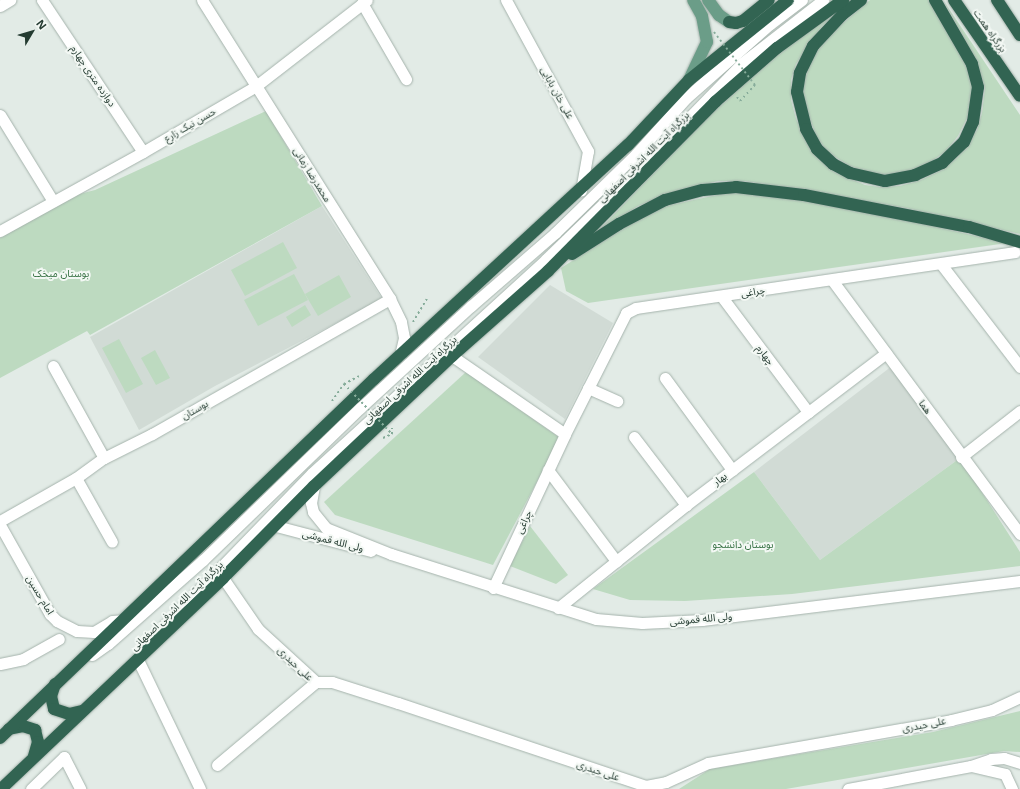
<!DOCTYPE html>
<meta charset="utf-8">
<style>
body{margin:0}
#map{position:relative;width:1020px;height:789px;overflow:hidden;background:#e2ebe6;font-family:"Noto Sans","Noto Sans Arabic",sans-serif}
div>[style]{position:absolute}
.built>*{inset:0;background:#d1dbd5}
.green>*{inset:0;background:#bddac0}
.path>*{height:2px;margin-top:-1px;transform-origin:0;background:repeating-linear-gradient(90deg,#86ac9a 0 2px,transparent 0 5px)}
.roads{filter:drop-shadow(0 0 1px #a5b3ac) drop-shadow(0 0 1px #a5b3ac)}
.minor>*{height:11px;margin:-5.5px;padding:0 5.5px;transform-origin:5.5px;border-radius:5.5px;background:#fff}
.major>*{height:12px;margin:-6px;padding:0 6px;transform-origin:6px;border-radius:6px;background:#6b9d88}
.highway>*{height:12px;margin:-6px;padding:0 6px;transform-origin:6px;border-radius:6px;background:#326452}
.path-bridge>*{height:2px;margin-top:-1px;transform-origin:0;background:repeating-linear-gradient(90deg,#86ac9a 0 2px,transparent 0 5px)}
span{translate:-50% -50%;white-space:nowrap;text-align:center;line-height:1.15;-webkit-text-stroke:4px #f3f8f4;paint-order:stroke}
.street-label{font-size:10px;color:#243b31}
.park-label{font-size:10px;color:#326e3f}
.north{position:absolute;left:12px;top:12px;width:40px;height:40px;-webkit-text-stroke:3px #f3f8f4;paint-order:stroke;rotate:52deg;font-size:11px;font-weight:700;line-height:16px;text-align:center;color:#243b31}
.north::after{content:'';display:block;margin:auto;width:14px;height:18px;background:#243b31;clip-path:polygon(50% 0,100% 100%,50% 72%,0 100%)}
</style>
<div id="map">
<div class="built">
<i style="clip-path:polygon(322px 206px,382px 299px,215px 386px,139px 430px,90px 337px)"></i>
<i style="clip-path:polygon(550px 285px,613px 323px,565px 419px,478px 357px)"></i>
<i style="clip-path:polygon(892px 366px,960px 458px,820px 560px,754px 472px)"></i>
</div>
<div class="green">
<i style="clip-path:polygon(852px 0,822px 26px,796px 64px,791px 80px,791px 100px,796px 119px,814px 154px,834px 172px,865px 185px,880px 187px,900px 186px,921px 180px,942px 170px,958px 157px,977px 130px,982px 113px,985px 88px,975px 58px,943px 0,1020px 115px,1020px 234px,906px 208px,745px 181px,718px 181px,667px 194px,638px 206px,596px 233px,706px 119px,770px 61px,819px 21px)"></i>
<i style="clip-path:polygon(870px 0,929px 0,961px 52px,969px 71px,972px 96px,967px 118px,958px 136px,946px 151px,928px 164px,906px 172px,888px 175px,868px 172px,850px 166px,829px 153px,817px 138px,803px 100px,804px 81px,813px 57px,828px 36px)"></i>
<i style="clip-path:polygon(266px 111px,322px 206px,90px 335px,87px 331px,0 378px,0 238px,76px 195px,95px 190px)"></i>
<i style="clip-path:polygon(731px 192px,767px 193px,852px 208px,1007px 243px,588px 303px,566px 291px,561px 268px,656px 208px)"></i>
<i style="clip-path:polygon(283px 242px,297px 268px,245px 296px,231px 270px)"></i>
<i style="clip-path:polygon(294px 274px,308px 300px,258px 326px,244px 300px)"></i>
<i style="clip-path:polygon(339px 275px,351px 297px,318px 316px,305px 294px)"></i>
<i style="clip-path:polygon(305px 305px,311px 315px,292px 327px,286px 317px)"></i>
<i style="clip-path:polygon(119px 339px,143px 384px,126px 393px,102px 348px)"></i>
<i style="clip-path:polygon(155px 350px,170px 378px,156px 385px,141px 358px)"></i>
<i style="clip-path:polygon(466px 372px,560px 438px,493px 565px,335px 515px,324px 502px)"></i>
<i style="clip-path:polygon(960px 458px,1020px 552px,1020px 566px,792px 594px,685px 601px,630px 600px,593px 589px,754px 472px,820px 560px)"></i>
<i style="clip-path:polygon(530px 526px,568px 575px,556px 584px,510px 566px)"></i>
<i style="clip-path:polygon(1020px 711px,1020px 752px,1004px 751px,786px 789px,679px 789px,710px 769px,933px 732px)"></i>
</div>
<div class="path">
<i style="left:737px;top:97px;width:5px;rotate:53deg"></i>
<i style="left:740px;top:101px;width:22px;rotate:-47deg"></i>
<i style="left:413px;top:322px;width:27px;rotate:-59deg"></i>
<i style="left:332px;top:401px;width:21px;rotate:-55deg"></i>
<i style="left:344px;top:384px;width:17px;rotate:-28deg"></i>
<i style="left:383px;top:438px;width:10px;rotate:-24deg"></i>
<i style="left:392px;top:434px;width:6px;rotate:-90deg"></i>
</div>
<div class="roads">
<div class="minor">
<i style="left:42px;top:0;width:182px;rotate:56.4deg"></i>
<i style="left:202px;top:0;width:353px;rotate:57.8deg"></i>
<i style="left:390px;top:299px;width:25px;rotate:64deg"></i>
<i style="left:401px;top:322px;width:16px;rotate:79deg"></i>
<i style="left:404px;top:338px;width:17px;rotate:103deg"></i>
<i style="left:506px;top:0;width:172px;rotate:61.5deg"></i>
<i style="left:588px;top:151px;width:40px;rotate:100deg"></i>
<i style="left:362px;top:3px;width:88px;rotate:59.9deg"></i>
<i style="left:0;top:6px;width:12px;rotate:-31deg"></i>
<i style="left:0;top:115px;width:101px;rotate:58.4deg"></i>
<i style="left:0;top:231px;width:163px;rotate:-28.9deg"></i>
<i style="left:143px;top:152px;width:131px;rotate:-30.3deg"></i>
<i style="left:256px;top:86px;width:140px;rotate:-37.8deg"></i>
<i style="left:941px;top:264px;width:130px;rotate:52.5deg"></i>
<i style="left:832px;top:280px;width:316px;rotate:53.5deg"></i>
<i style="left:722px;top:297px;width:144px;rotate:53.2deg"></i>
<i style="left:452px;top:356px;width:137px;rotate:34.6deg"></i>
<i style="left:53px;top:366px;width:105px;rotate:61deg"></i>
<i style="left:665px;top:378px;width:114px;rotate:53.9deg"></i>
<i style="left:588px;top:388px;width:32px;rotate:24deg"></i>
<i style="left:634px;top:437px;width:86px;rotate:52.6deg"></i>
<i style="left:961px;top:457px;width:75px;rotate:-37.9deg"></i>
<i style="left:548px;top:470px;width:114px;rotate:53.2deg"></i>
<i style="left:76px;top:478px;width:73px;rotate:60.6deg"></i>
<i style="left:314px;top:486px;width:17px;rotate:100deg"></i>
<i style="left:311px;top:503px;width:9px;rotate:77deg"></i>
<i style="left:313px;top:512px;width:21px;rotate:51deg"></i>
<i style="left:326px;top:528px;width:70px;rotate:21.8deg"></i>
<i style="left:391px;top:554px;width:215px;rotate:17.6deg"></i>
<i style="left:596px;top:619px;width:46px;rotate:5deg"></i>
<i style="left:642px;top:623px;width:60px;rotate:-2.9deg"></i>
<i style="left:702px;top:620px;width:320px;rotate:-7deg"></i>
<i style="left:0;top:521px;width:87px;rotate:-29.5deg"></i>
<i style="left:76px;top:478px;width:34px;rotate:-36deg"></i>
<i style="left:104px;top:458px;width:54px;rotate:-26.6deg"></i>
<i style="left:152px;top:434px;width:274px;rotate:-29.6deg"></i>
<i style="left:0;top:525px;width:102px;rotate:60.7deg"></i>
<i style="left:50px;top:614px;width:10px;rotate:45deg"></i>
<i style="left:57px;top:621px;width:22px;rotate:27deg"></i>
<i style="left:77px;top:631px;width:17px;rotate:3deg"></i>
<i style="left:94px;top:632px;width:21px;rotate:-31deg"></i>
<i style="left:112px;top:621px;width:13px;rotate:-4deg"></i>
<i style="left:276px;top:526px;width:98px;rotate:14.7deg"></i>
<i style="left:223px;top:578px;width:62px;rotate:55.5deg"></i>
<i style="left:258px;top:629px;width:79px;rotate:42.4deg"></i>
<i style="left:316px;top:682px;width:16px"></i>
<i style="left:332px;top:682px;width:69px;rotate:17.7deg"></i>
<i style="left:398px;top:703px;width:262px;rotate:18.5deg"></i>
<i style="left:646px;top:786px;width:20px;rotate:-11deg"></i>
<i style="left:666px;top:782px;width:46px;rotate:-24.3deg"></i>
<i style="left:708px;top:763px;width:247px;rotate:-10deg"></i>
<i style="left:951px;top:720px;width:42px;rotate:-13.7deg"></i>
<i style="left:992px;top:710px;width:31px;rotate:-25deg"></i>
<i style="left:493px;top:588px;width:170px;rotate:-64.9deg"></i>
<i style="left:565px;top:434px;width:136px;rotate:-63.2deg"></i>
<i style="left:626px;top:313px;width:11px;rotate:-27deg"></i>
<i style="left:636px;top:308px;width:383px;rotate:-8.4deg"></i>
<i style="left:558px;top:608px;width:164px;rotate:-38.8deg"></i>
<i style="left:686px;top:505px;width:251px;rotate:-37.2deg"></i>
<i style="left:161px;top:629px;width:217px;rotate:-45.9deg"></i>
<i style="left:312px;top:473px;width:317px;rotate:-42.4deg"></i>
<i style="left:546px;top:259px;width:134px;rotate:-44.1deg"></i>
<i style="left:642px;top:166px;width:144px;rotate:-45.8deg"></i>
<i style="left:742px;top:63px;width:103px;rotate:-37.9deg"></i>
<i style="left:92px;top:655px;width:19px;rotate:-35deg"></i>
<i style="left:108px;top:644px;width:127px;rotate:-41.5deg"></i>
<i style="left:203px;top:560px;width:219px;rotate:-44.1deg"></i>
<i style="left:360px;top:408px;width:151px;rotate:-42.6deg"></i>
<i style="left:471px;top:306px;width:111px;rotate:-41deg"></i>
<i style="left:555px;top:233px;width:113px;rotate:-44.3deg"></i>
<i style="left:636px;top:154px;width:75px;rotate:-48.2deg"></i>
<i style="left:686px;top:98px;width:112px;rotate:-41.4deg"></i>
<i style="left:770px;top:24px;width:40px;rotate:-37deg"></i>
<i style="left:138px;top:660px;width:143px;rotate:64.3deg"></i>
<i style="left:0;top:664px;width:24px;rotate:-12deg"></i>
<i style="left:23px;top:659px;width:41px;rotate:-29.1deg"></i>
<i style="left:217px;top:765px;width:129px;rotate:-40deg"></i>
<i style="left:971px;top:766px;width:35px;rotate:13deg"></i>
<i style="left:1005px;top:774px;width:17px;rotate:65deg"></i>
<i style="left:31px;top:789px;width:46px;rotate:-44.1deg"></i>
<i style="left:64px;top:757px;width:36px;rotate:63deg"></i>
<i style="left:848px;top:789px;width:125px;rotate:-10.6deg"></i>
<i style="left:971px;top:766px;width:21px;rotate:-19deg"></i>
<i style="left:991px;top:759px;width:13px;rotate:-4deg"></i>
<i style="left:1004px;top:758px;width:17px;rotate:17deg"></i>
</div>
<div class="major">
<i style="left:708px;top:0;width:19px;rotate:54deg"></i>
<i style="left:719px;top:15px;width:12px;rotate:35deg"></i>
<i style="left:689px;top:80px;width:42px;rotate:-64.7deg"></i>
<i style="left:707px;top:42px;width:26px;rotate:-101deg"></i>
<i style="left:702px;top:16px;width:18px;rotate:-119deg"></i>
</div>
<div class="highway">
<i style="left:861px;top:0;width:24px;rotate:142deg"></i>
<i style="left:842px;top:15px;width:42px;rotate:133.1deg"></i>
<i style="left:813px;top:46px;width:30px;rotate:116deg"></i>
<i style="left:800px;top:73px;width:19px;rotate:99deg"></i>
<i style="left:797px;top:92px;width:38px;rotate:76deg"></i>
<i style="left:806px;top:129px;width:23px;rotate:61deg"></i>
<i style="left:817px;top:149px;width:22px;rotate:43deg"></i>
<i style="left:833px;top:164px;width:19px;rotate:28deg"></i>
<i style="left:850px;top:173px;width:36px;rotate:13deg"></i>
<i style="left:885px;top:181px;width:31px;rotate:-11deg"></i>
<i style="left:915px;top:175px;width:30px;rotate:-24deg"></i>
<i style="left:942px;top:163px;width:30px;rotate:-44deg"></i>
<i style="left:964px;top:142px;width:22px;rotate:-66deg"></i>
<i style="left:973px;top:122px;width:35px;rotate:-82deg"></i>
<i style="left:978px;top:87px;width:24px;rotate:-105deg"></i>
<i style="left:972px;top:64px;width:74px;rotate:-120deg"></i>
<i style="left:954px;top:0;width:116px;rotate:55.5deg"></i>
<i style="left:997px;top:0;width:42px;rotate:56.7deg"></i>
<i style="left:729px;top:22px;width:7px;rotate:8deg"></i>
<i style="left:736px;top:23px;width:7px;rotate:-16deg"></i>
<i style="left:743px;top:21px;width:33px;rotate:-39deg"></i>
<i style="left:572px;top:254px;width:56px;rotate:-32.6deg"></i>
<i style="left:619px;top:224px;width:52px;rotate:-27.6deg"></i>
<i style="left:665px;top:200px;width:39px;rotate:-15deg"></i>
<i style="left:703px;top:190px;width:33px;rotate:-5deg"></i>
<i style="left:736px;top:187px;width:68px;rotate:6.7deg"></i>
<i style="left:804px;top:195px;width:168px;rotate:11deg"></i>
<i style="left:969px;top:227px;width:53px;rotate:16.4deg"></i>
<i style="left:55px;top:684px;width:13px;rotate:108deg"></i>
<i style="left:51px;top:696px;width:13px;rotate:77deg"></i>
<i style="left:54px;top:709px;width:16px;rotate:18deg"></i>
<i style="left:69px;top:714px;width:13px;rotate:-13deg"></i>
<i style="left:9px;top:729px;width:14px;rotate:-12deg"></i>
<i style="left:23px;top:726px;width:13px;rotate:18deg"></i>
<i style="left:35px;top:730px;width:12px;rotate:76deg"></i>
<i style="left:38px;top:742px;width:15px;rotate:106deg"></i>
<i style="left:0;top:738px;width:518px;rotate:-43.83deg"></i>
<i style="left:374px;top:379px;width:345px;rotate:-42.7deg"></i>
<i style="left:628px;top:145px;width:89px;rotate:-46.8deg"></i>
<i style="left:689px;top:80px;width:127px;rotate:-38.9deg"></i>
<i style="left:1px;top:789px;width:306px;rotate:-43.5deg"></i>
<i style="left:223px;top:578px;width:129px;rotate:-45.3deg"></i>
<i style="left:314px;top:486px;width:190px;rotate:-43.3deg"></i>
<i style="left:452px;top:356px;width:128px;rotate:-41.5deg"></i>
<i style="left:548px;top:271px;width:238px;rotate:-45.3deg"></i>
<i style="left:715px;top:102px;width:82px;rotate:-41.1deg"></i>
<i style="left:777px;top:48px;width:82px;rotate:-36deg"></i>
</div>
</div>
<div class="path-bridge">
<i style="left:714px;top:32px;width:67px;rotate:52.3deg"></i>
<i style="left:344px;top:384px;width:69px;rotate:46.2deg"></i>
</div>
<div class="street-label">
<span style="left:990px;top:31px;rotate:55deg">بزرگراه همت</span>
<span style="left:93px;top:76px;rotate:56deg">دوازده متری چهارم</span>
<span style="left:557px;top:93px;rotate:61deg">علی خان بابایی</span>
<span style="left:190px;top:125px;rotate:-30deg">حسن نیک زارع</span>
<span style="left:644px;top:157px;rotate:-45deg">بزرگراه آیت الله اشرفی اصفهانی</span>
<span style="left:312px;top:175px;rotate:58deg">محمدرضا زمانی</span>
<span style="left:753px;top:292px;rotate:-9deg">چراغی</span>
<span style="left:765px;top:355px;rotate:53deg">چهارم</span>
<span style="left:410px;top:380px;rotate:-43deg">بزرگراه آیت الله اشرفی اصفهانی</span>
<span style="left:925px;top:407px;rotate:54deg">هما</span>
<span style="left:195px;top:410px;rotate:-30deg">بوستان</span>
<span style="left:720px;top:479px;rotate:-37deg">بهار</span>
<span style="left:524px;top:522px;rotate:-65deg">چراغی</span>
<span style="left:333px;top:541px;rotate:14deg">ولی الله قموشی</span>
<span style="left:40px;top:595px;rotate:59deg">امام حسین</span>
<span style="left:177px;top:606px;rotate:-44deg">بزرگراه آیت الله اشرفی اصفهانی</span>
<span style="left:701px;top:619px;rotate:-5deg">ولی الله قموشی</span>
<span style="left:295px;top:664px;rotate:43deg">علی حیدری</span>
<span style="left:924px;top:725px;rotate:-11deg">علی حیدری</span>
<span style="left:598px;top:771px;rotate:18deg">علی حیدری</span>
</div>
<div class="park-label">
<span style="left:61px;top:274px">بوستان میخک</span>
<span style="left:743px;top:545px">بوستان دانشجو</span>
</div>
<div class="north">N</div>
</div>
